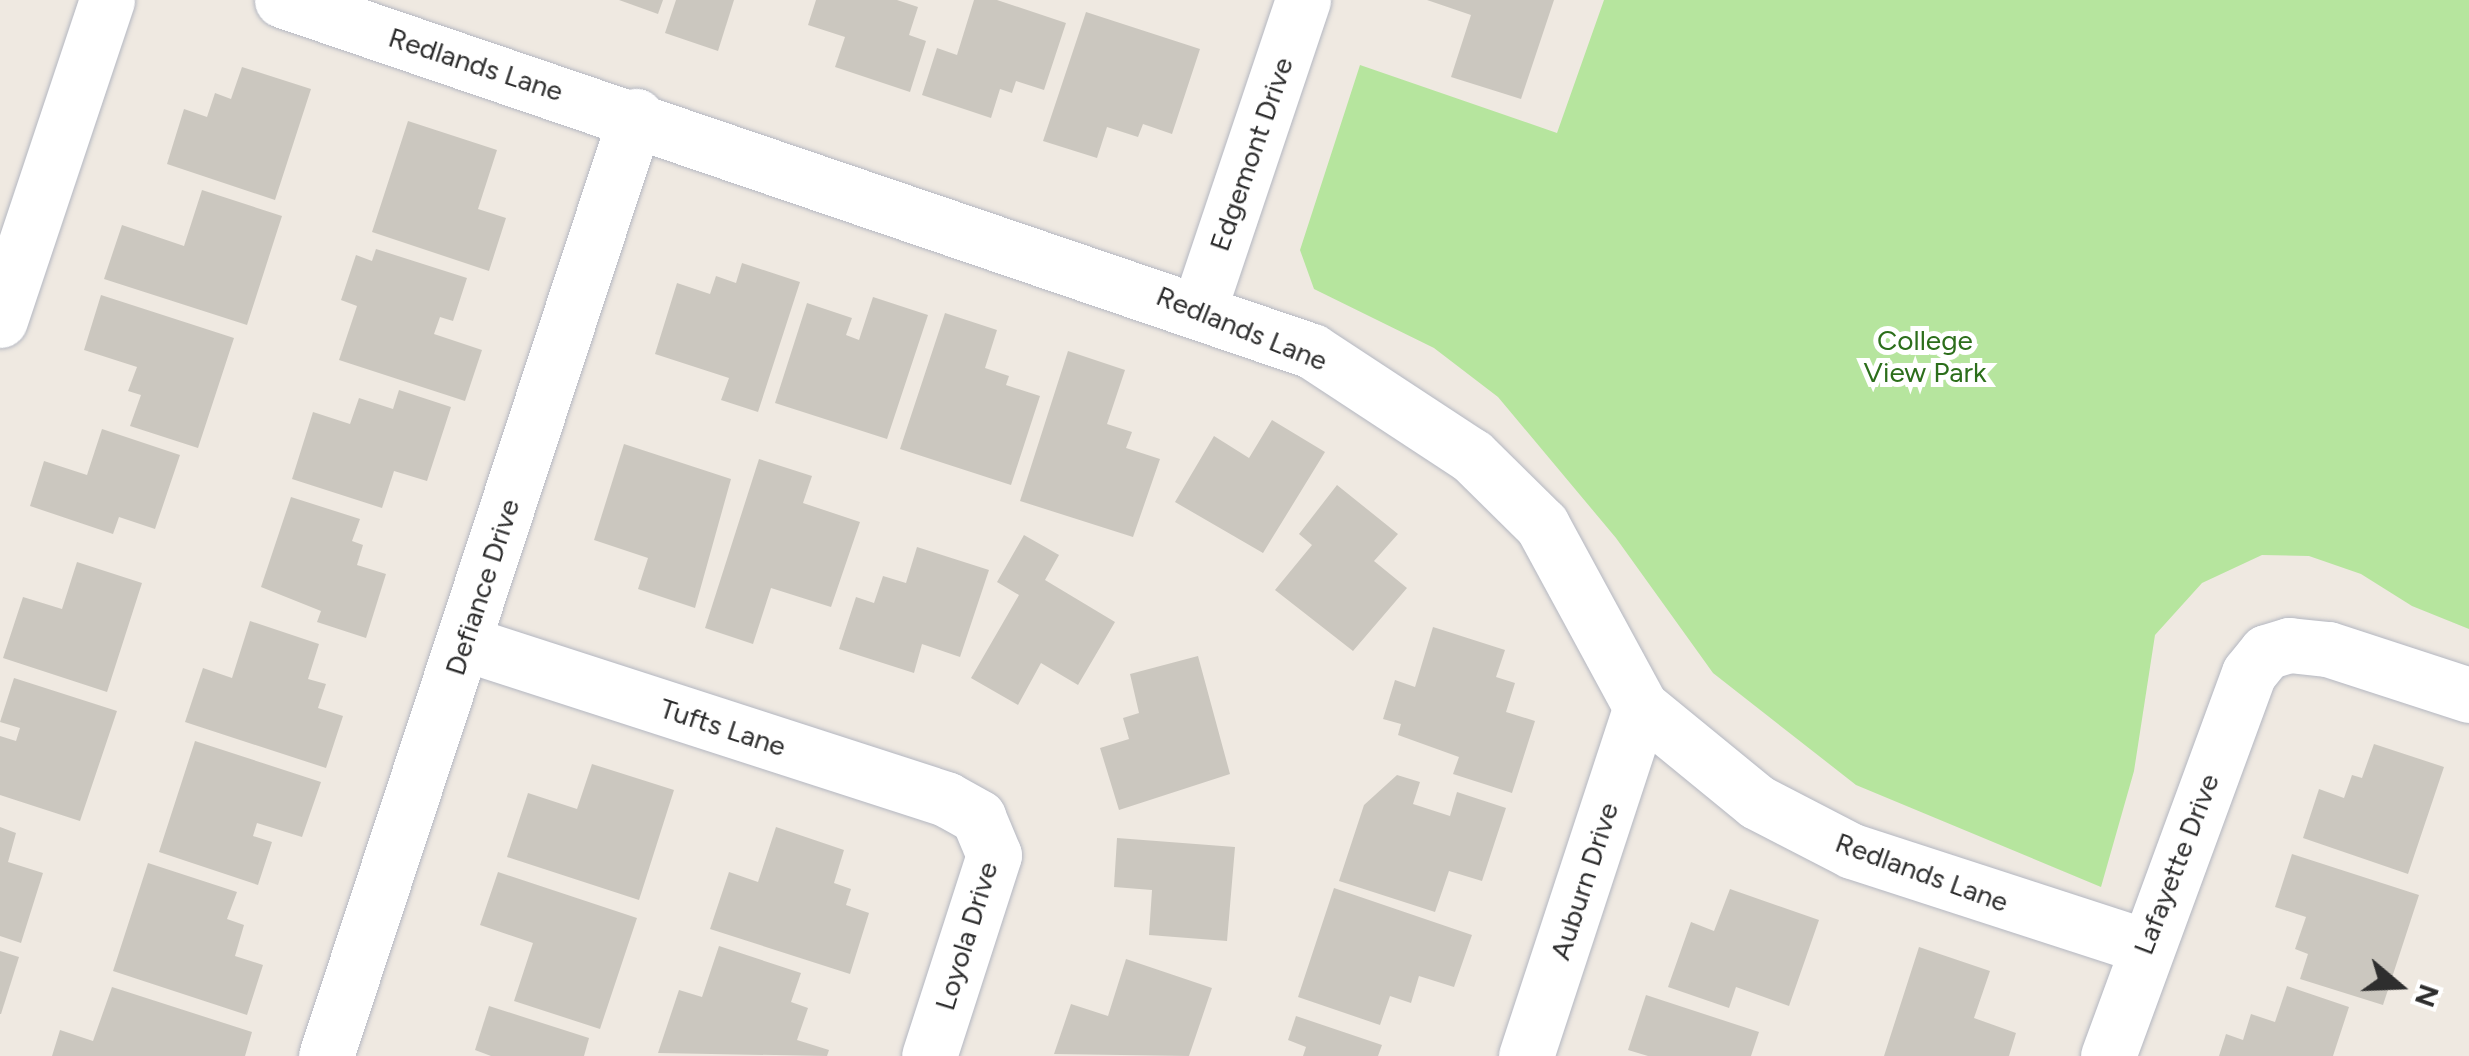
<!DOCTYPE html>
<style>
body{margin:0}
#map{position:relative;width:2469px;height:1056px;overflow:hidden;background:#efe9e1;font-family:Figtree,sans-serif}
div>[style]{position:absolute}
.green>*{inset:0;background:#b6e59e}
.building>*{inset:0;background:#cbc7bf}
.roads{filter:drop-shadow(0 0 2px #b4b7c1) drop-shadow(0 0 2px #b4b7c1)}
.minor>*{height:55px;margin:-27.5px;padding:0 27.5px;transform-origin:27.5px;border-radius:27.5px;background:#fff}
span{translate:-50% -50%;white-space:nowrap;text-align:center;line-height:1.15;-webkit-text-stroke:10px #fff;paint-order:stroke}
.street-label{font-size:28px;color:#2e2e2e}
.park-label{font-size:28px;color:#2c6e1b}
.north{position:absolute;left:2349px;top:936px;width:100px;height:100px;-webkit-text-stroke:8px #fff;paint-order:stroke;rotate:109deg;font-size:28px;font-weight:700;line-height:40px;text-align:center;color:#2e2e2e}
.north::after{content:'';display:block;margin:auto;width:35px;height:45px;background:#2e2e2e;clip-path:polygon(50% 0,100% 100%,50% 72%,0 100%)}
</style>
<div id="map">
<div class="green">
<i style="clip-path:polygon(1604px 0,2469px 0,2469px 629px,2412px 606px,2361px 574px,2309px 556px,2262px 555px,2202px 583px,2155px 635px,2134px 771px,2101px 887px,1856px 785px,1713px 673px,1616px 538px,1498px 397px,1434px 348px,1314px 289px,1300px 250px,1360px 65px,1557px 133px)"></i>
</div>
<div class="building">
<i style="clip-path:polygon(619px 0,663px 0,658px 14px)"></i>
<i style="clip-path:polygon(676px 0,734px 0,718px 51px,665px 33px)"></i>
<i style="clip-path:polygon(816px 0,897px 0,918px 7px,909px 35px,926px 41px,910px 92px,835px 67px,845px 37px,808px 25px)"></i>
<i style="clip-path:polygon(974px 0,997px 0,1066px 23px,1044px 90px,1016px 81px,1012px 93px,1000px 89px,991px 118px,922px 95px,937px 48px,957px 55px)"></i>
<i style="clip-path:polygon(1554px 0,1521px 99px,1451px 77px,1471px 15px,1427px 0)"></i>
<i style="clip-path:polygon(1086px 12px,1200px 49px,1172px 134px,1143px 124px,1138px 137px,1107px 127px,1097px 158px,1043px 141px)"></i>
<i style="clip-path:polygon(242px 67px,311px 89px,275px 200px,167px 164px,184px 109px,207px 117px,215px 93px,231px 99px)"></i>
<i style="clip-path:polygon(408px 121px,497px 150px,478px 209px,506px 218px,489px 271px,372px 232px)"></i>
<i style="clip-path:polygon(202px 190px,282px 216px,247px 325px,104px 279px,122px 225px,184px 246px)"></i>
<i style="clip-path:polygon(376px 249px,467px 278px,453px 321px,440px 317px,434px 334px,482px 350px,465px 401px,339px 360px,357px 306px,341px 300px,356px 255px,372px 261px)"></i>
<i style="clip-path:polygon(742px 263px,800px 282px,758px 412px,721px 400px,729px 378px,655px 354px,677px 283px,710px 294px,716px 276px,736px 283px)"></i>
<i style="clip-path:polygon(101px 295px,234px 338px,198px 448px,130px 426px,141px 395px,128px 391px,137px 367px,84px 350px)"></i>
<i style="clip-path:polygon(873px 297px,928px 315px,887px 439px,775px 403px,807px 303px,852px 318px,846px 335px,859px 340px)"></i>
<i style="clip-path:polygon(945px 313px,997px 330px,985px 368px,1009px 376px,1006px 385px,1040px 396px,1011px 485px,900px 449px)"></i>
<i style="clip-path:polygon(1068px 351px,1125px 370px,1107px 424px,1132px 432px,1126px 448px,1160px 459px,1133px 537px,1020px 501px)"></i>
<i style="clip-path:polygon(399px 390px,451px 407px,427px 481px,394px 471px,382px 508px,292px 479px,313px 412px,350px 424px,359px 398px,393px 409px)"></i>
<i style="clip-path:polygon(1272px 420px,1325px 452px,1263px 553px,1175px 502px,1214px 436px,1249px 458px)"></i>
<i style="clip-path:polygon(102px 429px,180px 455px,155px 529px,119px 517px,113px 534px,30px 506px,44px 461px,87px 475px)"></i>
<i style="clip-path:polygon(624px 444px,731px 479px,695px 608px,638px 589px,648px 558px,594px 540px)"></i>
<i style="clip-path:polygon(759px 459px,812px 476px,803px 503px,860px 522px,831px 607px,771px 588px,753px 644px,705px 628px)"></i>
<i style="clip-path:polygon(1337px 485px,1398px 534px,1374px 561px,1407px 588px,1353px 651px,1275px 590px,1312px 545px,1299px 534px)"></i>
<i style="clip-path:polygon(291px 497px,360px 519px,352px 541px,363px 545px,357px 565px,386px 574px,366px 638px,317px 622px,321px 611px,261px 587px)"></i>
<i style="clip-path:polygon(1024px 535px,1059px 555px,1045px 580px,1115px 622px,1078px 685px,1041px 663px,1018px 705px,971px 678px,1019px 595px,997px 582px)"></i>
<i style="clip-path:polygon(917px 547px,989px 570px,960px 657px,922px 644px,914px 673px,839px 649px,856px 597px,874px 603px,883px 576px,906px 583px)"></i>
<i style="clip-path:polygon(77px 562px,142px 583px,107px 692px,3px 658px,23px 597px,62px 609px)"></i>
<i style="clip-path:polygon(250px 621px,319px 644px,308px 679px,326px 684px,318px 708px,343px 716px,326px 768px,185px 722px,203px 668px,232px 678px)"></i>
<i style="clip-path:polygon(1433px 627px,1505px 650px,1496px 677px,1515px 683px,1506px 712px,1535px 721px,1512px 793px,1453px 774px,1459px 757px,1398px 735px,1401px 724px,1383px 719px,1395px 680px,1415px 687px)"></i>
<i style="clip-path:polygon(1198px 656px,1230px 774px,1119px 810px,1100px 748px,1129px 739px,1123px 718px,1139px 713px,1130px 674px)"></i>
<i style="clip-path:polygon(14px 678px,117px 711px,80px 821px,0 795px,0 736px,16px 741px,20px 728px,0 722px)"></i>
<i style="clip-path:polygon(195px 741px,321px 782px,302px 837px,257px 823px,253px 836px,272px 842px,258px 885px,159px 852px)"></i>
<i style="clip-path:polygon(2374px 744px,2444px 767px,2408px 874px,2303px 838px,2319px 789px,2344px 798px,2352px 775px,2362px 778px)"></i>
<i style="clip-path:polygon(592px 764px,674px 790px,639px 900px,507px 857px,528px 793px,577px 809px)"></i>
<i style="clip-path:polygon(1397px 775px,1420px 782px,1413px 804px,1450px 816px,1457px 792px,1506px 808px,1482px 881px,1449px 871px,1435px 912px,1339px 881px,1364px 805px)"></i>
<i style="clip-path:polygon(0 827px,16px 833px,8px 862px,43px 873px,21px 943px,0 936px)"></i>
<i style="clip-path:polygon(776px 827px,844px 850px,834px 883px,851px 889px,846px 905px,869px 913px,850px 974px,710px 929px,729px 872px,758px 882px)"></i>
<i style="clip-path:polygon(1117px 838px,1235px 847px,1227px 941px,1149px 935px,1152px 890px,1114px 887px)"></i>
<i style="clip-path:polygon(2292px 854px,2419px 895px,2383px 1005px,2300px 979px,2308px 954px,2295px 949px,2306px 917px,2275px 907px)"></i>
<i style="clip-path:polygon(148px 863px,237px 892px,227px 919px,244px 925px,235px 956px,263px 965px,247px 1015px,113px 971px)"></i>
<i style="clip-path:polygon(498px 872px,637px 918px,600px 1029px,514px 1001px,533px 943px,480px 925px)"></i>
<i style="clip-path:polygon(1334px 888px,1472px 935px,1454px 987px,1419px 976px,1411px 1003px,1390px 996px,1380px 1025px,1298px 997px)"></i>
<i style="clip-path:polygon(1730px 889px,1819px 920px,1789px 1006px,1736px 987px,1729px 1008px,1668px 987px,1691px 922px,1714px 931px)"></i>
<i style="clip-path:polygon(719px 946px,801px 973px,791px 1002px,808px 1008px,797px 1040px,829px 1050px,827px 1056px,658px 1053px,679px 990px,702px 997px)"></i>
<i style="clip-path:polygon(1919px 947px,1990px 971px,1974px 1018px,2016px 1033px,2009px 1056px,1884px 1056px)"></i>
<i style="clip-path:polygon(0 951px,19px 957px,1px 1014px,0 1014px)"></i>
<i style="clip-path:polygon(1126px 959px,1212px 988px,1189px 1056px,1054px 1054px,1071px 1004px,1108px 1016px)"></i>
<i style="clip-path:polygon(2287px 986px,2349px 1007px,2333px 1056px,2219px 1056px,2226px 1034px,2243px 1040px,2251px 1014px,2275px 1022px)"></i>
<i style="clip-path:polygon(112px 987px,252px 1032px,245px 1056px,52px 1056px,60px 1030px,93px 1041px)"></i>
<i style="clip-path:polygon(1646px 995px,1759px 1032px,1751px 1056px,1648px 1056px,1628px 1050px)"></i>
<i style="clip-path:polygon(489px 1006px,589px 1038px,584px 1056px,491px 1056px,475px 1050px)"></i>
<i style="clip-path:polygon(1296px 1016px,1382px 1045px,1378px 1056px,1303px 1056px,1306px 1047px,1288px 1040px)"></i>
</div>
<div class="roads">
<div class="minor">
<i style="left:282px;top:0;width:1088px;rotate:18.82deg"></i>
<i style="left:1312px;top:351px;width:191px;rotate:33.3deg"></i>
<i style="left:1472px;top:456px;width:98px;rotate:44.6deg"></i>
<i style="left:1542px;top:525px;width:207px;rotate:61.5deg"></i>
<i style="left:1641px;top:707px;width:150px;rotate:39.3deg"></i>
<i style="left:1757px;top:802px;width:107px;rotate:27.3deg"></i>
<i style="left:1852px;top:851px;width:307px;rotate:18deg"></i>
<i style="left:1199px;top:309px;width:326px;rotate:-71.4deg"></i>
<i style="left:0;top:320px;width:337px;rotate:-71.5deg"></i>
<i style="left:464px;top:643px;width:507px;rotate:17.93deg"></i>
<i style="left:946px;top:799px;width:37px;rotate:29deg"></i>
<i style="left:978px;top:817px;width:41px;rotate:67.2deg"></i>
<i style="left:994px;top:855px;width:211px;rotate:107.9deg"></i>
<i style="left:326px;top:1056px;width:990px;rotate:-71.75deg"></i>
<i style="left:1526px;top:1056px;width:367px;rotate:-71.8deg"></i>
<i style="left:2108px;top:1056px;width:408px;rotate:-69.8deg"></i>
<i style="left:2249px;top:673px;width:27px;rotate:-51deg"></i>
<i style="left:2266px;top:652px;width:24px;rotate:-17deg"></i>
<i style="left:2289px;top:645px;width:39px;rotate:6deg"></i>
<i style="left:2328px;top:649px;width:148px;rotate:18.1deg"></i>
</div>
</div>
<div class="street-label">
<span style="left:476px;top:64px;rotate:18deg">Redlands Lane</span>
<span style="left:1251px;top:154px;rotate:-71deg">Edgemont Drive</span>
<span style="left:1242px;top:328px;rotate:22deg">Redlands Lane</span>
<span style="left:482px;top:587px;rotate:-72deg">Defiance Drive</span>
<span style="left:723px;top:727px;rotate:18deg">Tufts Lane</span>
<span style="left:2176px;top:864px;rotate:-69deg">Lafayette Drive</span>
<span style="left:1922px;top:872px;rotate:20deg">Redlands Lane</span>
<span style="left:1584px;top:881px;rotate:-72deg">Auburn Drive</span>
<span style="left:966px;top:936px;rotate:-73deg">Loyola Drive</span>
</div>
<div class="park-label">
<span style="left:1925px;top:356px">College<br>View Park</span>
</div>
<div class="north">N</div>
</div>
